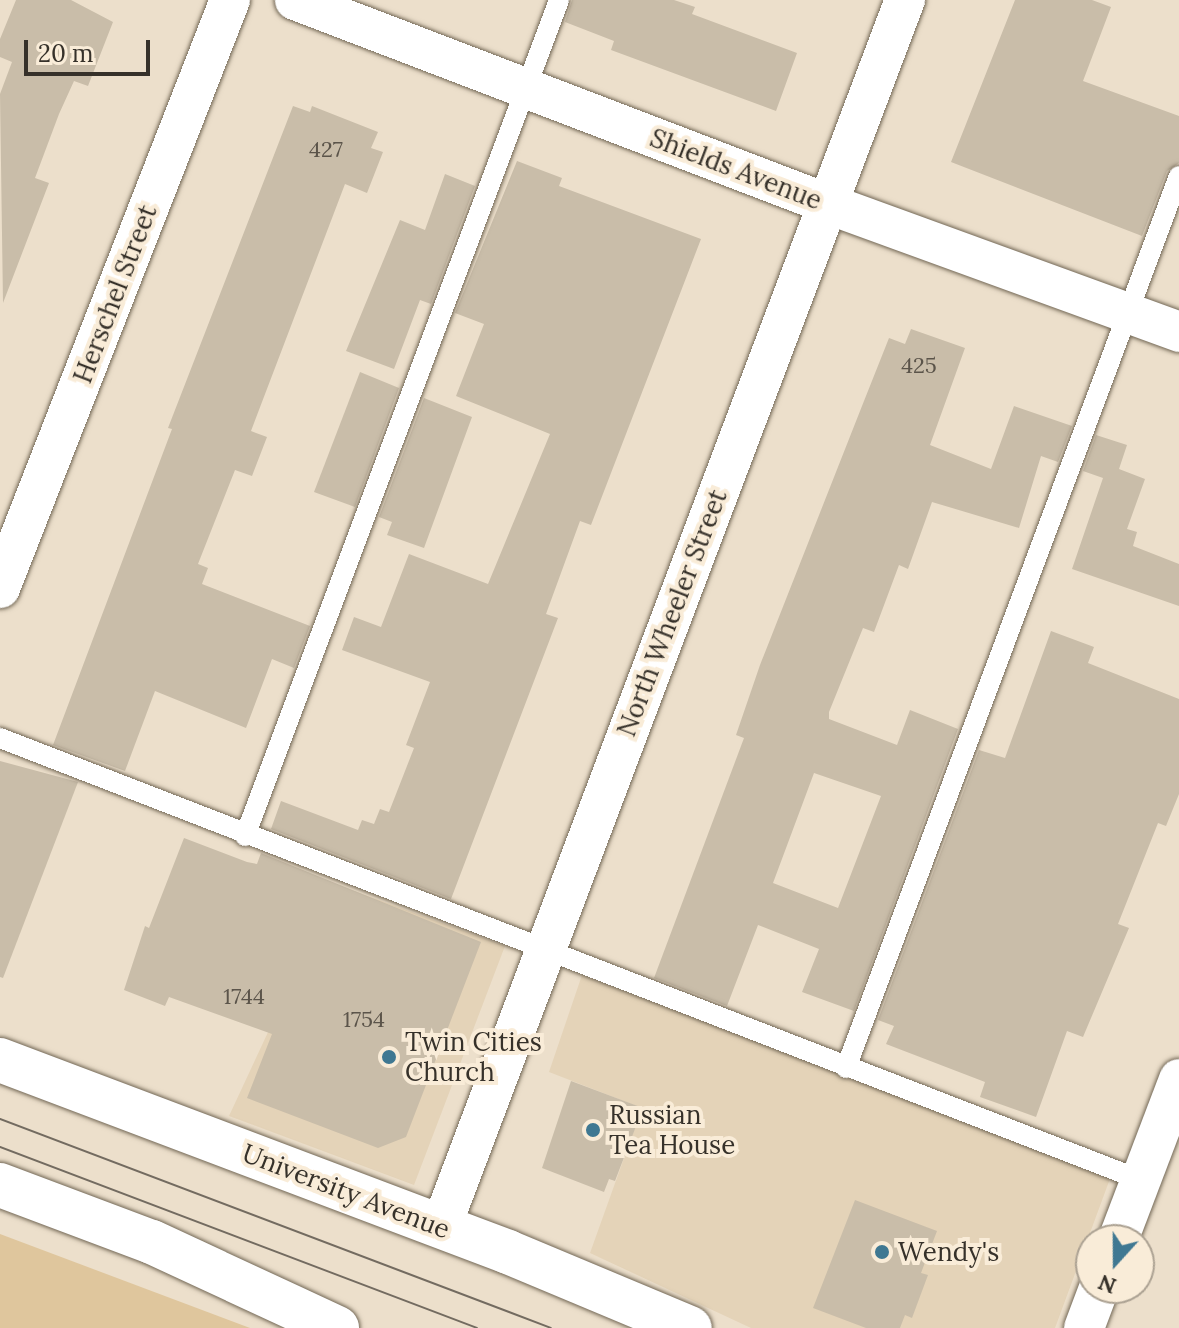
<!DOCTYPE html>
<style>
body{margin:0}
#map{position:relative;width:1179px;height:1328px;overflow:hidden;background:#ecdfcb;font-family:Lora,serif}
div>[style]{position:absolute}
.built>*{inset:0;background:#e4d3b8}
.green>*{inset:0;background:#dfc69d}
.building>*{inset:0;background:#c9bda9}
.roads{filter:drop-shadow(0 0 2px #726755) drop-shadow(0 0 2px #726755)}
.lane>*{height:20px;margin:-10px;padding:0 10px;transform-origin:10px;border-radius:10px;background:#fff}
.street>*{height:40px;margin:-20px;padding:0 20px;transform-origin:20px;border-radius:20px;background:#fff}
.secondary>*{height:44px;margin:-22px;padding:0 22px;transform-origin:22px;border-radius:22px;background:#fff}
.tram>*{height:2px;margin:-1px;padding:0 1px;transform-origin:1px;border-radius:1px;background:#736b60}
.dots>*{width:22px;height:22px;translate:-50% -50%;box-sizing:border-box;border:4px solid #f9ecd8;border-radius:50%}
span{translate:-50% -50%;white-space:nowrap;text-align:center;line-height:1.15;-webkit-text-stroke:8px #f9ecd8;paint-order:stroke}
.number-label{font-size:22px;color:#5b544a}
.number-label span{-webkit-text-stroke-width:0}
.street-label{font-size:26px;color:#36312a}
.poi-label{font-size:26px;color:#36312a}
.left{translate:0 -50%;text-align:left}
.north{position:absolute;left:1075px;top:1224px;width:80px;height:80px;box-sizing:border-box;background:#f9ecd8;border:2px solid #aba192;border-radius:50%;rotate:201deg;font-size:22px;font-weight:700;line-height:32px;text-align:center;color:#36312a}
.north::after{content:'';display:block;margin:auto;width:28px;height:36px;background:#3f7892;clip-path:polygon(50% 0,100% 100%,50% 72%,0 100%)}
.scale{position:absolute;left:24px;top:40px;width:126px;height:36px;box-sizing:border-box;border:4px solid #36312a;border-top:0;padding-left:10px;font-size:24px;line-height:28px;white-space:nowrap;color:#36312a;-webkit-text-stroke:6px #f9ecd8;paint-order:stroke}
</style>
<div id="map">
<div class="built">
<i style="clip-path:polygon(324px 880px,505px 946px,414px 1185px,229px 1116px,269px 1030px)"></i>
<i style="clip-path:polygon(582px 975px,1111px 1176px,1055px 1328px,751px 1328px,590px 1253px,642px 1108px,549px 1072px)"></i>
</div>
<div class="green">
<i style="clip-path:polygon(0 1234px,250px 1328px,0 1328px)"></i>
</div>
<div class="building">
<i style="clip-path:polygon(16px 0,71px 0,113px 22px,88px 86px,74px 81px,59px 114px,35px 178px,49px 183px,3px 303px,0 94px,12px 62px,0 57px,0 39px)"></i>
<i style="clip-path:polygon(572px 0,674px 0,695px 7px,692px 14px,797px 53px,776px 111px,611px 50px,614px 41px,565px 22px)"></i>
<i style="clip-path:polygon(1015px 0,1092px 0,1111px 7px,1083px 81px,1179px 116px,1179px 163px,1167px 171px,1142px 236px,951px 162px)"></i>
<i style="clip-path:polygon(293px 106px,310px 112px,312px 106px,378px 132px,371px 148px,383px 152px,367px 193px,345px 184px,251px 431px,267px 437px,252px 476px,235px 470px,198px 564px,208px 568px,202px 584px,310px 626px,294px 668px,272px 659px,246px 728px,155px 691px,125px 771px,53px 745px,172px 429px,168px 428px)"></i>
<i style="clip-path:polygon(517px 161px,562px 178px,559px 186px,701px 239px,591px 525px,580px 521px,546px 614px,558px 618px,451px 899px,271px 829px,281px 801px,358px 830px,362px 820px,374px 824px,380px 809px,389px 812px,414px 748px,406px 745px,430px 682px,342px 650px,354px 617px,381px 627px,409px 554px,488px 584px,550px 434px,456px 396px,484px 324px,455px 313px)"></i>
<i style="clip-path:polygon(445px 174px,475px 186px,431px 304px,420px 300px,394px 369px,346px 351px,400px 220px,425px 230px)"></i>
<i style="clip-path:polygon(evenodd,911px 329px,965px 348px,930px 445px,991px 469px,1014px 406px,1072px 426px,1058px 462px,1041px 456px,1019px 528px,932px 502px,908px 569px,899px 565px,874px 632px,863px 628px,829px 712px,829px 719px,897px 745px,910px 710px,958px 729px,854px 1011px,802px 992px,819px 949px,758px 925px,727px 1006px,654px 978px,744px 738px,736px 735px,760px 665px,862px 406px,889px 338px,905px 344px,911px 329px,814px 773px,881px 796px,838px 908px,773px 883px,814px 773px)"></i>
<i style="clip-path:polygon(360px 372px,399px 388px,355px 507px,314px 492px)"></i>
<i style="clip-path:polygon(424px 398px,472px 417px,424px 548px,387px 535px,392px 522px,379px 517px)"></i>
<i style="clip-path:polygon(1096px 435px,1127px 445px,1119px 469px,1145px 479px,1127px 529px,1137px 532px,1133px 546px,1179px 564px,1179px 606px,1072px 569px,1103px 478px,1083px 471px)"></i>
<i style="clip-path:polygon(1051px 631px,1094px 647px,1088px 663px,1179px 699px,1179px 794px,1166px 826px,1158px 823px,1118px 924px,1129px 928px,1083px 1037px,1067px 1031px,1036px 1117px,980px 1097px,985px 1082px,886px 1044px,894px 1026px,878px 1020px,979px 750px,1005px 758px)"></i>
<i style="clip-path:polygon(0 761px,78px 782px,3px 978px,0 977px)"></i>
<i style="clip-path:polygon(184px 838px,247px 862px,257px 864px,261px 853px,481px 942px,406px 1137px,378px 1148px,247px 1098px,272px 1034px,169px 997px,165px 1006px,124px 990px,145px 926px,149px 928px)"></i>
<i style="clip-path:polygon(571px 1081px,643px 1108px,615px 1181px,609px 1179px,604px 1192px,542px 1168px)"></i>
<i style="clip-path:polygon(855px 1200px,937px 1231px,921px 1273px,928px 1275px,912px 1318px,905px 1315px,900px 1328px,866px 1328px,813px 1308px)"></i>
</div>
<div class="roads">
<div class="lane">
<i style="left:0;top:738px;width:1224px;rotate:21.18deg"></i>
<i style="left:245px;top:836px;width:893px;rotate:-69.41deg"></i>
<i style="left:846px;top:1068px;width:952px;rotate:-69.53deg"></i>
</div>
<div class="street">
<i style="left:295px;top:0;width:571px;rotate:20.94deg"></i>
<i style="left:828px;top:204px;width:374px;rotate:20deg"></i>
<i style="left:0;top:588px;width:631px;rotate:-68.64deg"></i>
<i style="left:441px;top:1227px;width:1312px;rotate:-69.29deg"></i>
<i style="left:1118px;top:1240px;width:172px;rotate:-69.2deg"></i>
<i style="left:1084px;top:1328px;width:43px;rotate:-69.4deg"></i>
</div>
<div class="secondary">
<i style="left:0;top:1060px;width:543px;rotate:20.7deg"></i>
<i style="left:508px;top:1252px;width:197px;rotate:22.7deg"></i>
<i style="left:0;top:1185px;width:162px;rotate:20.6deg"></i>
<i style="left:152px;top:1242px;width:204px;rotate:24.9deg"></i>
</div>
</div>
<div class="tram">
<i style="left:0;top:1119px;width:589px;rotate:20.77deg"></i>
<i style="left:0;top:1147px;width:510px;rotate:20.78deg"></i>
</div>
<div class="dots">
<i style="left:389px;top:1057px;background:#3f7892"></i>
<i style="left:593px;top:1130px;background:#3f7892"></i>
<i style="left:882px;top:1252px;background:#3f7892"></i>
</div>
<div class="number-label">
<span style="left:326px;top:150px">427</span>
<span style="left:919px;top:366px">425</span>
<span style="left:244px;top:997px">1744</span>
<span style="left:364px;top:1020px">1754</span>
</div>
<div class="street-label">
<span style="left:736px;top:169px;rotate:21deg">Shields Avenue</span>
<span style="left:115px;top:294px;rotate:-69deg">Herschel Street</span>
<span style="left:672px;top:613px;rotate:-69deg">North Wheeler Street</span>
<span style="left:346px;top:1191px;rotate:21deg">University Avenue</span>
</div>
<div class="poi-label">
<span class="left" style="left:405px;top:1057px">Twin Cities<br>Church</span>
<span class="left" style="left:609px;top:1130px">Russian<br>Tea House</span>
<span class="left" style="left:898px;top:1252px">Wendy's</span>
</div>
<div class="north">N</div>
<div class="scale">20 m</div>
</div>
